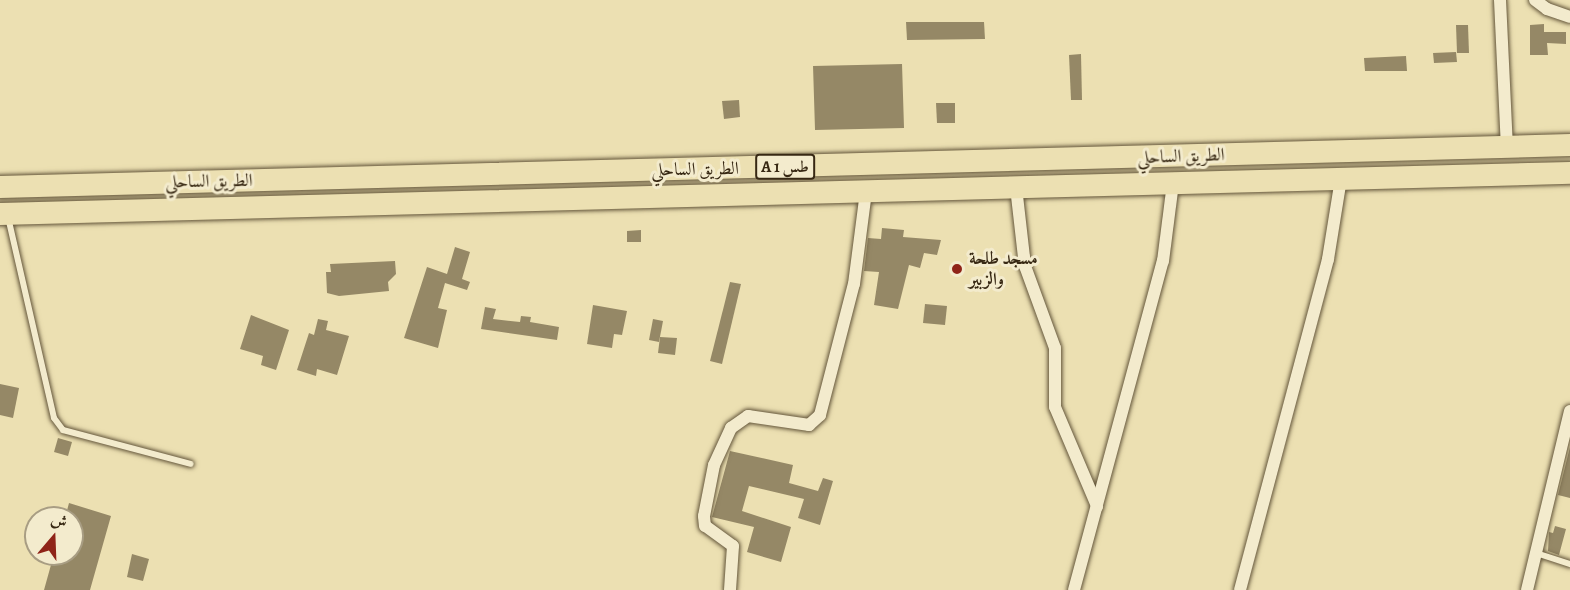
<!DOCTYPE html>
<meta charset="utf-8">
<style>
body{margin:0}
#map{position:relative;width:1570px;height:590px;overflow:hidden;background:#ece0b2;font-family:Alegreya,Amiri,serif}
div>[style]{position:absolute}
.building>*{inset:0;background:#958866}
.roads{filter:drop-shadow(0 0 2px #64563b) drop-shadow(0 0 2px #64563b)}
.lane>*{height:6px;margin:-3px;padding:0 3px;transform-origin:3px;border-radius:3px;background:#f3ebcd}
.street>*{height:12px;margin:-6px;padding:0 6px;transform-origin:6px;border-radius:6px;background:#f3ebcd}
.highway>*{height:22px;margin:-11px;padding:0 11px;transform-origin:11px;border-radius:11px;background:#ece0b2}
.dots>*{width:16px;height:16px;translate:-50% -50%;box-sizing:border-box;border:3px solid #f3ebcd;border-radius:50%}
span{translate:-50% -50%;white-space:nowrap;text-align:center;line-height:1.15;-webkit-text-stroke:6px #f3ebcd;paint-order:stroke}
.shield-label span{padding:2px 4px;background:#f3ebcd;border:2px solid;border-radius:4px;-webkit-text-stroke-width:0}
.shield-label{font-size:16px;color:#372813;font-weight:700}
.street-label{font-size:18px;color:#372813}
.poi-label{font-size:18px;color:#372813;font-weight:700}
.left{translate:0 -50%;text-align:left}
.north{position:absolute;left:24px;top:506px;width:60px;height:60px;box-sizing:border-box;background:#f3ebcd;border:2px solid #a89d83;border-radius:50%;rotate:19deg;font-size:16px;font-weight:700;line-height:24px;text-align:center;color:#372813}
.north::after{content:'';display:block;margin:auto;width:21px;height:27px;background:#8f2418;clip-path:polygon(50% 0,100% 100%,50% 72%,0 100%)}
</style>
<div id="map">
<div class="building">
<i style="clip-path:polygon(906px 22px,984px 22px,985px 39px,907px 40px)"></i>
<i style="clip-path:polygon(1544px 24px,1544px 32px,1566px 32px,1566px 44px,1547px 43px,1548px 55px,1530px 55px,1530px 25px)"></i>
<i style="clip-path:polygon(1456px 25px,1468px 25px,1469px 53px,1457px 53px)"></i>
<i style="clip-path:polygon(1456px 52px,1457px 62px,1434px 63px,1433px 53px)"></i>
<i style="clip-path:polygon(1081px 54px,1082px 100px,1071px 100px,1069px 55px)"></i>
<i style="clip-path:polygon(1406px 56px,1407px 71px,1365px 71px,1364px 58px)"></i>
<i style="clip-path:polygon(902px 64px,904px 128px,815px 130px,813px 66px)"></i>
<i style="clip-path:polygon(739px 100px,740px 117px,724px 119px,722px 101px)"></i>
<i style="clip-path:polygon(936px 103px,955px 103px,955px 123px,937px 123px)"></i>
<i style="clip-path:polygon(882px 228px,904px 230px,903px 237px,941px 240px,937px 255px,924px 253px,920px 268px,909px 265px,898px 309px,874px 305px,879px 272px,864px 271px,868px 238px,881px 239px)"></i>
<i style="clip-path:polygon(641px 230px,641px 242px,627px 242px,627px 231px)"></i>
<i style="clip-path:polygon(455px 247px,470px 252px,462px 279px,470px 282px,467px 290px,445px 283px,438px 308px,447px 310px,438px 348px,404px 338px,427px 267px,447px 274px)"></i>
<i style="clip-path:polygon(395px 261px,396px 274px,388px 282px,389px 291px,339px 296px,327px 293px,326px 272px,331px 272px,330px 264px)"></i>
<i style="clip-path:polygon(730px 282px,741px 284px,722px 364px,710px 361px)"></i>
<i style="clip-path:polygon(925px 304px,947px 306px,945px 325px,923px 323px)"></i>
<i style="clip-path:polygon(593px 305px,627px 311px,622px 335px,614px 334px,612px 348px,587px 344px)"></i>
<i style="clip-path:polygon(485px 307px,496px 309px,493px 319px,520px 322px,521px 316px,531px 317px,530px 322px,559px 327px,557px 340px,481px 329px)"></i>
<i style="clip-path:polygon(251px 315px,289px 330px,276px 370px,261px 365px,263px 356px,240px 349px)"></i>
<i style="clip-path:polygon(318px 319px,328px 321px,326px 330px,349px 336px,337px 375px,317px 369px,316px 376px,297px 370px,309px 333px,314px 335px)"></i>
<i style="clip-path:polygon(653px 319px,663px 321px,659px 342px,649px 340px)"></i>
<i style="clip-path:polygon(660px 337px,677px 338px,675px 355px,658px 353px)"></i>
<i style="clip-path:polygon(0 384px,19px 388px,13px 418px,0 415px)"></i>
<i style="clip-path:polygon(58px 438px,72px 442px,68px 456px,54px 452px)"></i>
<i style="clip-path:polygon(1570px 447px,1570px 498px,1558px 495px)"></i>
<i style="clip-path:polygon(730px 451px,793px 465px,789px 483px,818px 491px,823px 478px,833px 481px,820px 525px,798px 518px,804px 499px,749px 486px,742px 511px,791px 527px,781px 562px,747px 552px,754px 527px,712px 517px)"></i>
<i style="clip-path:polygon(69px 503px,111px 516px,90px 590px,44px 590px,54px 554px,72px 554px,72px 518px,65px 518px)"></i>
<i style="clip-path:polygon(1555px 526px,1566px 529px,1559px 555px,1548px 551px,1549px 532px,1553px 533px)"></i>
<i style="clip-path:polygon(132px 554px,149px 559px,143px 581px,127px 577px)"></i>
</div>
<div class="roads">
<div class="lane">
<i style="left:8px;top:217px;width:206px;rotate:77.1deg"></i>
<i style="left:54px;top:418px;width:15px;rotate:53deg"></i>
<i style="left:63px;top:430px;width:132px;rotate:14.9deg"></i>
<i style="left:1536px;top:553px;width:36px;rotate:18deg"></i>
</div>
<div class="street">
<i style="left:1500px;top:0;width:147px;rotate:87.3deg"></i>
<i style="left:1535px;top:0;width:15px;rotate:37deg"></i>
<i style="left:1547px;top:9px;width:24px;rotate:19deg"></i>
<i style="left:1016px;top:187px;width:80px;rotate:83.5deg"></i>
<i style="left:1025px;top:266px;width:87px;rotate:69.9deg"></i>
<i style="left:1055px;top:348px;width:59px;rotate:90deg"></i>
<i style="left:1055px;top:407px;width:108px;rotate:67deg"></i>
<i style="left:730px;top:590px;width:44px;rotate:-86.1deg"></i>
<i style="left:733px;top:546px;width:34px;rotate:-144deg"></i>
<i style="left:705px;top:526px;width:10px;rotate:-96deg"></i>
<i style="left:704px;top:516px;width:52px;rotate:-78.9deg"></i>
<i style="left:714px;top:465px;width:41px;rotate:-65.3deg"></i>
<i style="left:731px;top:428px;width:21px;rotate:-35deg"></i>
<i style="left:748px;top:416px;width:62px;rotate:8.4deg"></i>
<i style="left:809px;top:425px;width:15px;rotate:-42deg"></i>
<i style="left:820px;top:415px;width:135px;rotate:-75.5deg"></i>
<i style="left:854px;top:284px;width:94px;rotate:-82.6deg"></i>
<i style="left:1074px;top:590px;width:341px;rotate:-74.9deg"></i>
<i style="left:1163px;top:261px;width:79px;rotate:-82.7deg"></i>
<i style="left:1240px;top:590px;width:342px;rotate:-75.1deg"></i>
<i style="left:1328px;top:259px;width:81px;rotate:-80.8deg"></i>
<i style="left:1527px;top:590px;width:184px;rotate:-76.5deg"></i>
</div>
<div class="highway">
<i style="left:0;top:187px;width:1571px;rotate:-1.53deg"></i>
<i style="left:0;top:214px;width:1571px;rotate:-1.5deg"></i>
</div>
</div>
<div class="dots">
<i style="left:957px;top:269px;background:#8f2418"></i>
</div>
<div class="shield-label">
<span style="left:785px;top:167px">A 1 طس</span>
</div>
<div class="street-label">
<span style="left:1181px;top:156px;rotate:-2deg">الطريق الساحلي</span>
<span style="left:695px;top:169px;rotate:-1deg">الطريق الساحلي</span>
<span style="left:209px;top:181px;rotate:-1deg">الطريق الساحلي</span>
</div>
<div class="poi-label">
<span class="left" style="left:969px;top:269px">مسجد طلحة<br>والزبير</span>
</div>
<div class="north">ش</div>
</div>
